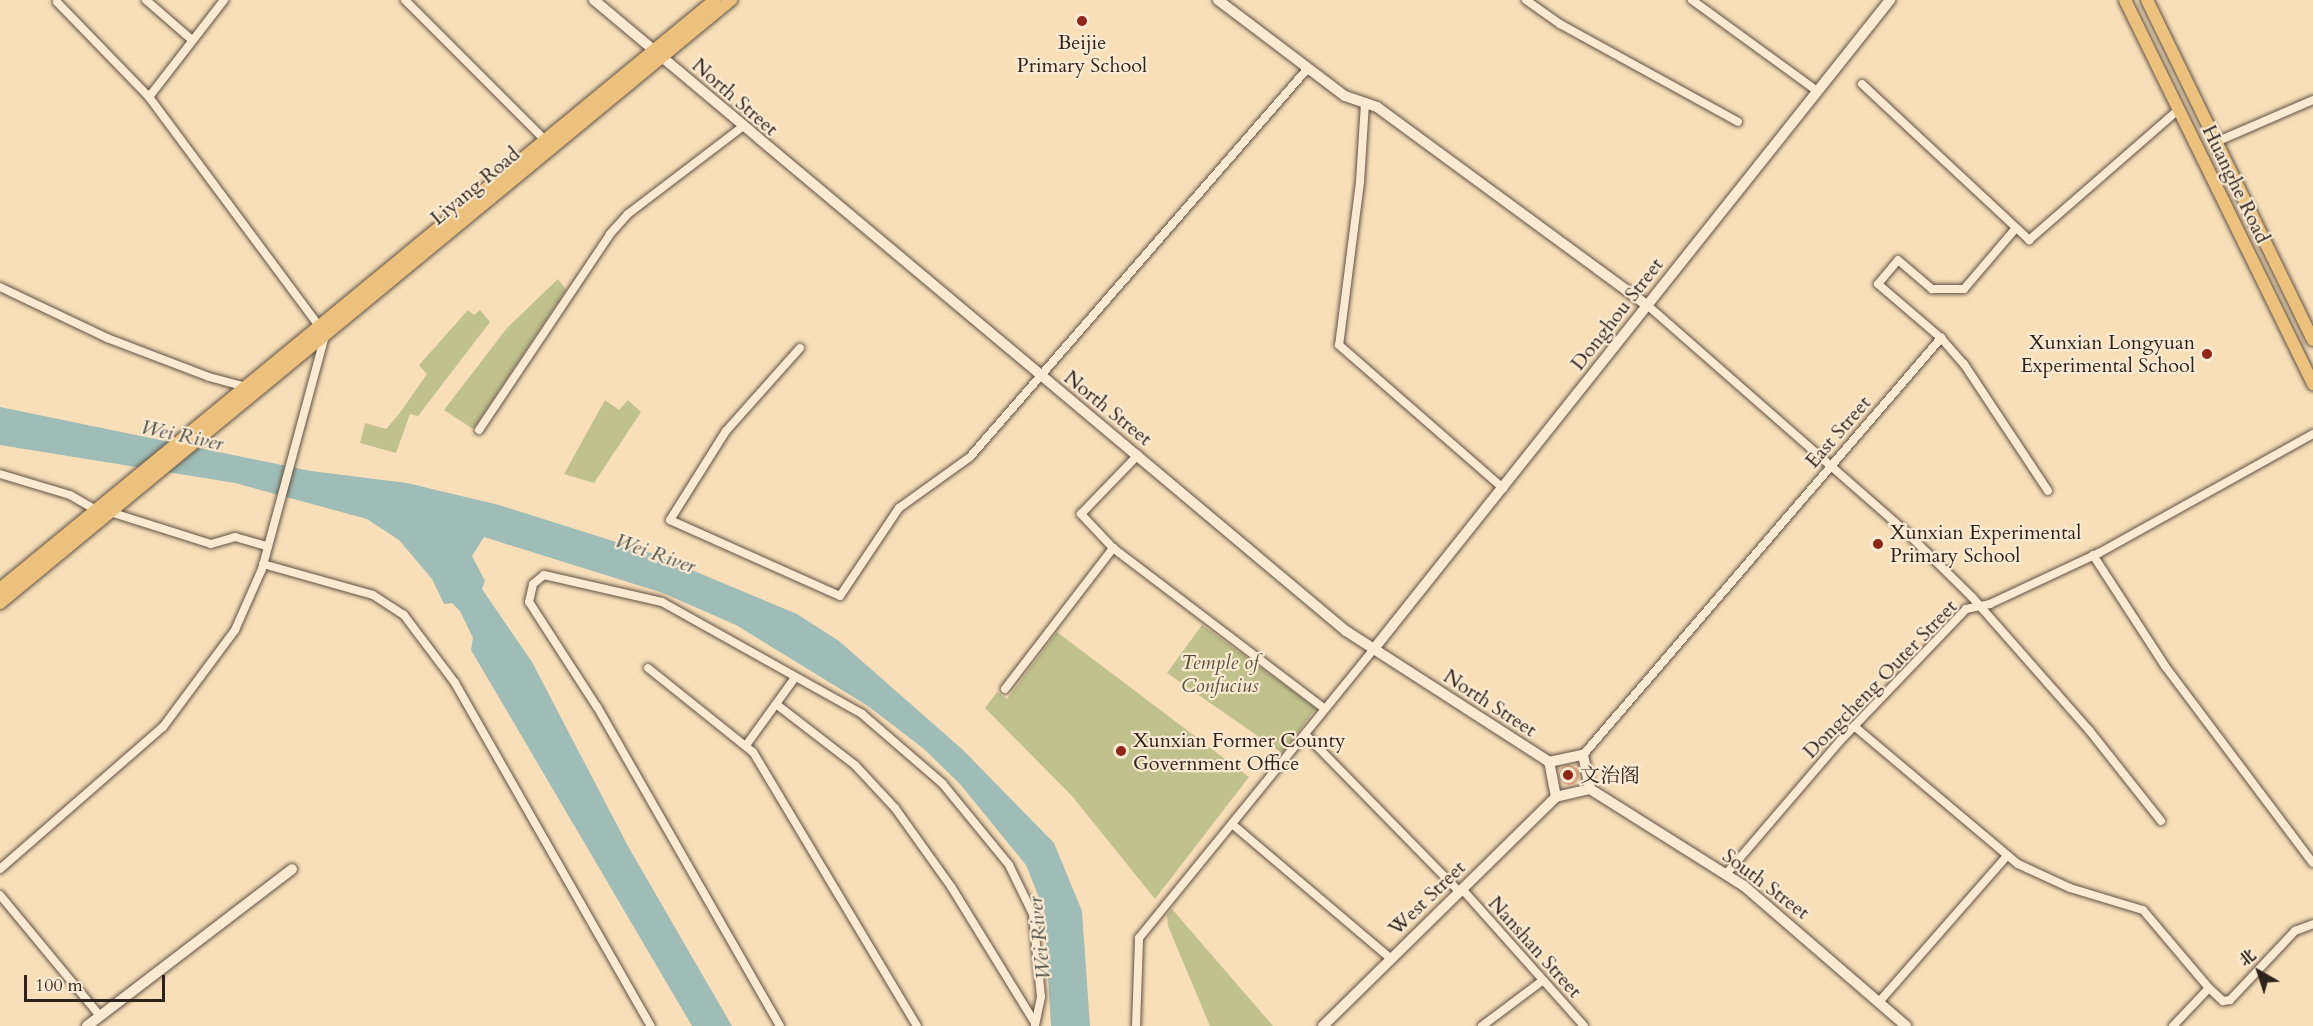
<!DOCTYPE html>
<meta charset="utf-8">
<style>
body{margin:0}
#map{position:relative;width:2313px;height:1026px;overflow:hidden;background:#f8dfba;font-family:Cardo,"Noto Serif SC",serif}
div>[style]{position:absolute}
.green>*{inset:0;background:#c0c18d}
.water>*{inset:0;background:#9fbcb6}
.building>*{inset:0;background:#dca485}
.round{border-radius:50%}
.roads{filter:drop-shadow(0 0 2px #605244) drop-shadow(0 0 2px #605244)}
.street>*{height:8px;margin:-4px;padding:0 4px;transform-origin:4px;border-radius:4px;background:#faead2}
.secondary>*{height:10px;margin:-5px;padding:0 5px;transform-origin:5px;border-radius:5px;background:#faead2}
.primary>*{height:12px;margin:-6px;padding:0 6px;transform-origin:6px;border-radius:6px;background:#ecc07d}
.dots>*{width:16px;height:16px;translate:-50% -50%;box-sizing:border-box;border:3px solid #faead2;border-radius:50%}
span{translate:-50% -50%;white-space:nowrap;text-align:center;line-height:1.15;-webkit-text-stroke:4.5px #faead2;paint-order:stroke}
.poi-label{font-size:20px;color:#2e231c}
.right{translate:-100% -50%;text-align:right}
.left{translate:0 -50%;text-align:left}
.street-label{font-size:20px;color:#2e231c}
.park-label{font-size:20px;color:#5a523e;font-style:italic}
.water-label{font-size:21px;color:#50514a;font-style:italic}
.north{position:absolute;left:2229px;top:942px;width:60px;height:60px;-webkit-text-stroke:4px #faead2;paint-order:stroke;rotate:321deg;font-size:16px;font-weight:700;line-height:24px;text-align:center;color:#2e231c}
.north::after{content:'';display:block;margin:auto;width:21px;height:27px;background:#2e231c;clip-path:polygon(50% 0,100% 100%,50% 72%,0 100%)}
.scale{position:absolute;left:24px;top:975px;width:141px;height:27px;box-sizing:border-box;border:3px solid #2e231c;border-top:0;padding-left:8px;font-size:18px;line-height:21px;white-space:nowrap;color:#2e231c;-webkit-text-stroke:4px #faead2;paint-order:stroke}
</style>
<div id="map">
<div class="green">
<i style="clip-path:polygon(558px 279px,566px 290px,473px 429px,444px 410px,507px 328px)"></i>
<i style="clip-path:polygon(468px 310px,474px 315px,480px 310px,490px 322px,418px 416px,410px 414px,396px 453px,360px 443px,365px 423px,386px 429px,399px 414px,427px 374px,419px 365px)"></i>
<i style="clip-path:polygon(605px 400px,619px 410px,628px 400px,641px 412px,594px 483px,564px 474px)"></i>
<i style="clip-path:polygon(1202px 625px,1316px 708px,1282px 753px,1167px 673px)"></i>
<i style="clip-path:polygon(1057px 632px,1249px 777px,1155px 899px,1072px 796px,985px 708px,997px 692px,1007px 699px)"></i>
<i style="clip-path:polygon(1172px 909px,1273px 1026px,1210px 1026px,1168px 926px,1167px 915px)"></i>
</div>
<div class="water">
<i style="clip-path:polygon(0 407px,311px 471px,407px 483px,499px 505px,651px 553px,797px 614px,839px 641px,963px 750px,1054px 843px,1082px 911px,1090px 1026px,1051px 1026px,1044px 910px,1026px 865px,960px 784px,924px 749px,868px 706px,736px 625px,663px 593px,484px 537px,472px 556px,485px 581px,482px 589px,532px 662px,629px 848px,732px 1026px,692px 1026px,471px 650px,473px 638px,460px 611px,452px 603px,444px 604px,432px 579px,399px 540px,367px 519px,235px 483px,0 445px)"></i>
</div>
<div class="building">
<i class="round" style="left:1559px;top:765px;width:20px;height:20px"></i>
</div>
<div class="roads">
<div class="street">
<i style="left:146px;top:0;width:61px;rotate:41deg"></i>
<i style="left:405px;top:0;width:198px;rotate:45deg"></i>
<i style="left:1526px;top:0;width:42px;rotate:35.2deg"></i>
<i style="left:1560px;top:24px;width:203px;rotate:28.8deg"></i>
<i style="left:1692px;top:0;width:153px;rotate:36deg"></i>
<i style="left:57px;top:2px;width:132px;rotate:45.9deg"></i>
<i style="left:149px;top:97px;width:285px;rotate:53.4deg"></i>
<i style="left:1862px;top:84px;width:229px;rotate:43deg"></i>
<i style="left:2029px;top:240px;width:199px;rotate:-41.1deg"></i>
<i style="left:149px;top:97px;width:123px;rotate:-52.3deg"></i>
<i style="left:1365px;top:103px;width:79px;rotate:93.6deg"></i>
<i style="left:1360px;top:182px;width:164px;rotate:97.3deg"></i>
<i style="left:1339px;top:345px;width:218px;rotate:41.1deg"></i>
<i style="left:2216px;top:142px;width:106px;rotate:-23.4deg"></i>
<i style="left:0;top:287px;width:119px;rotate:25.5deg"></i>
<i style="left:107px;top:338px;width:109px;rotate:20.9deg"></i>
<i style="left:209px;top:377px;width:38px;rotate:15deg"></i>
<i style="left:1647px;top:305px;width:339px;rotate:41.2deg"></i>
<i style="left:1902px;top:528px;width:98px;rotate:44.6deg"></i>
<i style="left:1972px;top:597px;width:177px;rotate:48.7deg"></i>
<i style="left:2089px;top:730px;width:116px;rotate:51.6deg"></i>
<i style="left:1941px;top:338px;width:35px;rotate:49deg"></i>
<i style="left:1964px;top:364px;width:152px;rotate:56.5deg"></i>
<i style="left:800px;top:348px;width:111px;rotate:131.7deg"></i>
<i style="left:726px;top:431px;width:105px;rotate:122.2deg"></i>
<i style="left:670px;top:520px;width:186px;rotate:24.1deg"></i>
<i style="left:840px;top:596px;width:106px;rotate:-56.2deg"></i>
<i style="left:899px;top:508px;width:87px;rotate:-35.7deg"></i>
<i style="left:970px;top:457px;width:515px;rotate:-49.01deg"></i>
<i style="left:479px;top:430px;width:236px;rotate:-56.2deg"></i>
<i style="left:610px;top:234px;width:27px;rotate:-48deg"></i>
<i style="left:628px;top:214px;width:143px;rotate:-37.3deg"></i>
<i style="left:0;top:474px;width:73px;rotate:16.7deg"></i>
<i style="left:70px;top:495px;width:30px;rotate:30deg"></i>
<i style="left:110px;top:512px;width:106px;rotate:17.6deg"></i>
<i style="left:211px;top:544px;width:25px;rotate:-16deg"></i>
<i style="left:235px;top:537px;width:33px;rotate:16deg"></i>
<i style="left:1113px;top:548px;width:266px;rotate:37.2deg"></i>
<i style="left:2093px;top:555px;width:132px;rotate:57deg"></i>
<i style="left:2165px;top:666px;width:246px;rotate:53.1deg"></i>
<i style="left:263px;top:564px;width:114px;rotate:15.7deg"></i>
<i style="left:373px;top:595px;width:37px;rotate:33deg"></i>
<i style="left:404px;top:615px;width:85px;rotate:53.1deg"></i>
<i style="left:455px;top:683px;width:395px;rotate:60.3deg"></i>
<i style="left:648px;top:668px;width:134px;rotate:38.7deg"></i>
<i style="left:753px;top:752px;width:319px;rotate:59.1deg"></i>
<i style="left:1005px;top:689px;width:178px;rotate:-52.5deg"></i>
<i style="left:1113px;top:548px;width:47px;rotate:-133.3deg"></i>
<i style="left:1081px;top:514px;width:82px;rotate:-46deg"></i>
<i style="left:776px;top:704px;width:100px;rotate:37.7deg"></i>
<i style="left:855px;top:765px;width:59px;rotate:47.1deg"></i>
<i style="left:895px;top:808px;width:98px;rotate:54.5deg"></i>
<i style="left:952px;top:888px;width:158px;rotate:58.4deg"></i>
<i style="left:1854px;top:726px;width:214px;rotate:40.1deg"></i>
<i style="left:2018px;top:864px;width:57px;rotate:24.8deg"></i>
<i style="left:2070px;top:888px;width:76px;rotate:16.8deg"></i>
<i style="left:2143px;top:910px;width:102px;rotate:49.8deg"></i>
<i style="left:1305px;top:734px;width:220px;rotate:45.6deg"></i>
<i style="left:747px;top:744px;width:80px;rotate:-54.1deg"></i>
<i style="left:1583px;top:755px;width:550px;rotate:-49.35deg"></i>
<i style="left:1941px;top:338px;width:83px;rotate:-139.4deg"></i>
<i style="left:1878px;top:284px;width:31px;rotate:-50deg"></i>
<i style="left:1898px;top:260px;width:45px;rotate:40.5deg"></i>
<i style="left:1932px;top:289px;width:32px"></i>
<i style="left:1964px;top:289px;width:80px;rotate:-49.6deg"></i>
<i style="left:1232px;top:824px;width:207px;rotate:40.3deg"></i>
<i style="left:0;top:869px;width:216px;rotate:-41.1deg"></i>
<i style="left:163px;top:727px;width:121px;rotate:-53.4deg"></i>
<i style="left:235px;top:630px;width:67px;rotate:-66.1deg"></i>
<i style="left:262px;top:569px;width:242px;rotate:-74.9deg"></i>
<i style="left:1726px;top:874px;width:175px;rotate:-49.4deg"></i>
<i style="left:1840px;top:741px;width:182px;rotate:-46.3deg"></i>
<i style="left:1966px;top:609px;width:25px;rotate:-12deg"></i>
<i style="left:1990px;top:604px;width:120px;rotate:-25.1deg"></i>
<i style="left:2099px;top:553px;width:245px;rotate:-29.1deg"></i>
<i style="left:1462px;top:889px;width:183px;rotate:48.3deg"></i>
<i style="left:0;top:895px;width:157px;rotate:50.4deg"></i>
<i style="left:1879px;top:1002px;width:193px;rotate:-48.8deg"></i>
<i style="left:780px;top:1026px;width:368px;rotate:-119.8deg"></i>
<i style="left:597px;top:707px;width:125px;rotate:-122.9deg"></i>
<i style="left:529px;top:602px;width:18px;rotate:-77deg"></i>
<i style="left:533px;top:584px;width:14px;rotate:-39deg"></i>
<i style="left:544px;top:575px;width:121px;rotate:12.9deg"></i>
<i style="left:662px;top:602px;width:229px;rotate:29.2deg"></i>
<i style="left:862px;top:714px;width:106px;rotate:40.8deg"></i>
<i style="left:942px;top:783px;width:106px;rotate:50.7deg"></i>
<i style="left:1009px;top:865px;width:55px;rotate:63.9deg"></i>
<i style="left:1033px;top:914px;width:83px;rotate:84.5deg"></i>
<i style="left:1041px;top:997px;width:30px;rotate:102deg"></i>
<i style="left:1136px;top:1026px;width:88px;rotate:-88deg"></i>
<i style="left:1139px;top:938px;width:371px;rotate:-50.9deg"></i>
<i style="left:1482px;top:1026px;width:75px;rotate:-36.9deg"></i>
<i style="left:2173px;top:1026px;width:52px;rotate:-46.5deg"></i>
<i style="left:2209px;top:988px;width:19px;rotate:43deg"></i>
<i style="left:2223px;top:1001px;width:7px;rotate:-8deg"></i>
<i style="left:2230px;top:1000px;width:95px;rotate:-46.7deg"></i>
<i style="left:2295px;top:931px;width:19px;rotate:-21deg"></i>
</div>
<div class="secondary">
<i style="left:594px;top:0;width:982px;rotate:40deg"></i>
<i style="left:1346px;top:631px;width:242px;rotate:32.8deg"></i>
<i style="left:1218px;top:0;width:159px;rotate:37.1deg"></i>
<i style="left:1345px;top:96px;width:34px;rotate:19deg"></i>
<i style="left:1377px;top:107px;width:335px;rotate:36.3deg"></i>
<i style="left:1373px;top:650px;width:831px;rotate:-51.5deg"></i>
<i style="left:1583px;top:755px;width:35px;rotate:78deg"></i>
<i style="left:1590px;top:789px;width:35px;rotate:167deg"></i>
<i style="left:1556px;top:797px;width:36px;rotate:-101deg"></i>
<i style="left:1549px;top:762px;width:35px;rotate:-12deg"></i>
<i style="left:1590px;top:789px;width:182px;rotate:32.2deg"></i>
<i style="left:1744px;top:886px;width:214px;rotate:40.8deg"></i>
<i style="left:87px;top:1026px;width:258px;rotate:-37.4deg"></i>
<i style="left:1323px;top:1026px;width:327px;rotate:-44.5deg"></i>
</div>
<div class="primary">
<i style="left:2125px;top:0;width:428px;rotate:63.9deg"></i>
<i style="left:2147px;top:0;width:378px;rotate:64deg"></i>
<i style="left:0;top:589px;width:926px;rotate:-39.48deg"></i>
<i style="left:0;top:603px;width:948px;rotate:-39.52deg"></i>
</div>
</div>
<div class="dots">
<i style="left:1082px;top:21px;background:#8f2418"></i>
<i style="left:2207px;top:354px;background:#8f2418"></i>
<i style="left:1878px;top:544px;background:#8f2418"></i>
<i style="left:1121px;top:751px;background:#8f2418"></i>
<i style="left:1568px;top:775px;background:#8f2418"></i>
</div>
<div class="poi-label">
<span style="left:1082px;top:54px">Beijie<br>Primary School</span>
<span class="right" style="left:2195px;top:354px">Xunxian Longyuan<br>Experimental School</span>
<span class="left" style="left:1890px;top:544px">Xunxian Experimental<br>Primary School</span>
<span class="left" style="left:1133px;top:752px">Xunxian Former County<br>Government Office</span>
<span class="left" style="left:1580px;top:775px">文治阁</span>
</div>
<div class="street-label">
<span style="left:735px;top:97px;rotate:41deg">North Street</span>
<span style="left:2236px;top:184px;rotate:64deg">Huanghe Road</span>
<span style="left:475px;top:186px;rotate:-40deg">Liyang Road</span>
<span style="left:1617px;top:314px;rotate:-52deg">Donghou Street</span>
<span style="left:1108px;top:408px;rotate:39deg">North Street</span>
<span style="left:1838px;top:432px;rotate:-49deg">East Street</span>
<span style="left:1880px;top:679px;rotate:-46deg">Dongcheng Outer Street</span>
<span style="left:1490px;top:703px;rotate:33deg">North Street</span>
<span style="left:1766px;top:884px;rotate:37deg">South Street</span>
<span style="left:1427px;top:898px;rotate:-44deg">West Street</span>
<span style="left:1535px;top:947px;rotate:48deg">Nanshan Street</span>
</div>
<div class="park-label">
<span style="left:1220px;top:674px">Temple of<br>Confucius</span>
</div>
<div class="water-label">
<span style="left:182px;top:436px;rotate:12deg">Wei River</span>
<span style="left:655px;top:554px;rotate:19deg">Wei River</span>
<span style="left:1040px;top:938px;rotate:-96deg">Wei River</span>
</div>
<div class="north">北</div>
<div class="scale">100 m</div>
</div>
